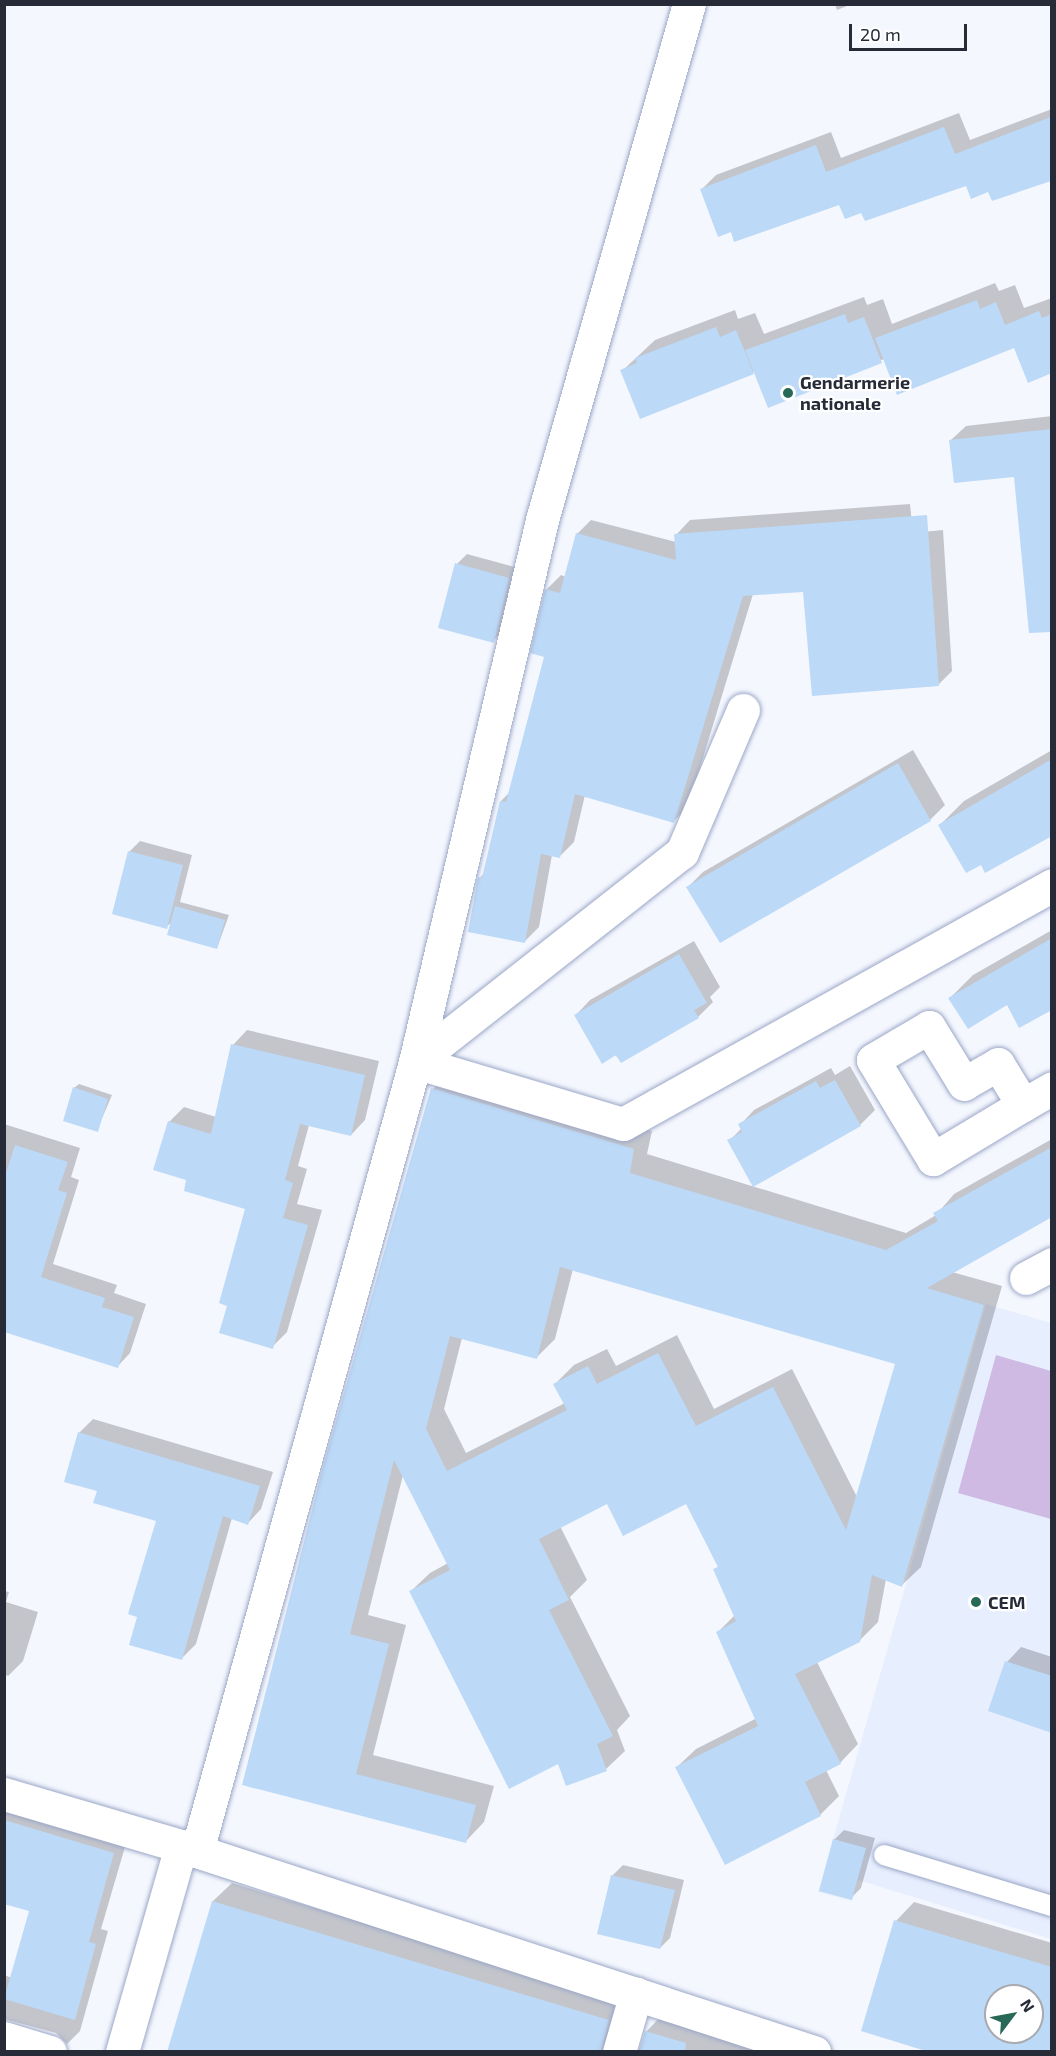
<!DOCTYPE html>
<style>
body{margin:0}
#map{position:relative;width:1056px;height:2056px;overflow:hidden;background:#f4f7fe;font-family:"Exo 2",sans-serif}
div>[style]{position:absolute}
.built>*{inset:0;background:#e7eefe}
.green>*{inset:0;background:#cebae3}
.shadow>*{inset:0;background:#0003}
.building>*{inset:0;background:#bcd9f7}
.roads{filter:drop-shadow(0 0 2px #9ba7c7) drop-shadow(0 0 2px #9ba7c7)}
.service>*{height:20px;margin:-10px;padding:0 10px;transform-origin:10px;border-radius:10px;background:#fff}
.minor>*{height:33px;margin:-16.5px;padding:0 16.5px;transform-origin:16.5px;border-radius:16.5px;background:#fff}
.dots>*{width:16px;height:16px;translate:-50% -50%;box-sizing:border-box;border:3px solid #fff;border-radius:50%}
span{translate:-50% -50%;white-space:nowrap;text-align:center;line-height:1.15;-webkit-text-stroke:4.5px #fff;paint-order:stroke}
.poi-label{font-size:18px;color:#262b37;font-weight:700}
.left{translate:0 -50%;text-align:left}
.frame{position:absolute;inset:0;border:6px solid #262b37;pointer-events:none}
.north{position:absolute;left:984px;top:1984px;width:60px;height:60px;box-sizing:border-box;background:#fff;border:2px solid #a8aaaf;border-radius:50%;rotate:58deg;font-size:16px;font-weight:700;line-height:24px;text-align:center;color:#262b37}
.north::after{content:'';display:block;margin:auto;width:21px;height:27px;background:#276856;clip-path:polygon(50% 0,100% 100%,50% 72%,0 100%)}
.scale{position:absolute;left:849px;top:24px;width:118px;height:27px;box-sizing:border-box;border:3px solid #262b37;border-top:0;padding-left:8px;font-size:18px;line-height:21px;white-space:nowrap;color:#262b37;-webkit-text-stroke:4px #fff;paint-order:stroke}
</style>
<div id="map">
<div class="built">
<i style="clip-path:polygon(986px 1304px,1051px 1323px,1051px 1939px,858px 1880px,852px 1901px,818px 1892px)"></i>
</div>
<div class="green">
<i style="clip-path:polygon(996px 1355px,1051px 1371px,1051px 1519px,958px 1493px)"></i>
</div>
<div class="shadow">
<i style="clip-path:polygon(835px 4px,852px 4px,837px 10px)"></i>
<i style="clip-path:polygon(1052px 109px,1052px 179px,993px 199px,989px 190px,967px 184px,862px 211px,840px 203px,732px 230px,701px 190px,716px 175px,831px 132px,841px 158px,959px 113px,970px 140px)"></i>
<i style="clip-path:polygon(995px 283px,999px 291px,1015px 285px,1024px 308px,1052px 298px,1052px 372px,1015px 347px,753px 372px,622px 371px,655px 340px,735px 310px,738px 319px,755px 313px,764px 334px,864px 297px,867px 305px,883px 299px,892px 324px)"></i>
<i style="clip-path:polygon(1052px 416px,1052px 471px,951px 440px,966px 426px)"></i>
<i style="clip-path:polygon(910px 504px,913px 533px,943px 530px,952px 671px,938px 685px,805px 590px,753px 594px,688px 807px,673px 822px,585px 795px,574px 842px,560px 856px,552px 855px,539px 927px,525px 941px,480px 878px,485px 872px,501px 801px,509px 793px,545px 656px,532px 652px,547px 589px,561px 575px,566px 577px,577px 534px,591px 520px,676px 542px,676px 535px,690px 520px)"></i>
<i style="clip-path:polygon(467px 554px,518px 568px,503px 631px,493px 641px,457px 564px)"></i>
<i style="clip-path:polygon(913px 750px,945px 805px,930px 820px,688px 887px,703px 872px)"></i>
<i style="clip-path:polygon(1052px 750px,1052px 832px,940px 825px,964px 801px)"></i>
<i style="clip-path:polygon(140px 841px,192px 855px,180px 902px,229px 915px,217px 948px,172px 922px,166px 927px,113px 913px,130px 851px)"></i>
<i style="clip-path:polygon(1052px 930px,1052px 1008px,950px 998px,973px 975px)"></i>
<i style="clip-path:polygon(694px 941px,720px 987px,710px 997px,713px 1002px,698px 1017px,621px 1061px,576px 1015px,590px 1000px)"></i>
<i style="clip-path:polygon(247px 1030px,379px 1061px,365px 1120px,351px 1135px,309px 1125px,298px 1166px,307px 1169px,297px 1204px,322px 1210px,287px 1332px,272px 1347px,229px 1305px,247px 1208px,188px 1179px,169px 1122px,184px 1107px,216px 1117px,233px 1045px)"></i>
<i style="clip-path:polygon(850px 1066px,875px 1110px,860px 1125px,754px 1185px,729px 1141px,742px 1128px,740px 1125px,754px 1110px,831px 1068px,835px 1075px)"></i>
<i style="clip-path:polygon(evenodd,451px 1070px,652px 1131px,647px 1154px,906px 1233px,936px 1215px,954px 1194px,1052px 1139px,1052px 1216px,952px 1272px,1002px 1286px,921px 1567px,902px 1585px,886px 1579px,878px 1622px,859px 1641px,817px 1662px,858px 1744px,840px 1763px,826px 1770px,839px 1796px,820px 1815px,677px 1767px,696px 1749px,757px 1718px,717px 1633px,735px 1615px,715px 1570px,719px 1565px,687px 1502px,608px 1502px,560px 1526px,587px 1580px,570px 1597px,630px 1716px,617px 1730px,625px 1751px,606px 1769px,558px 1762px,411px 1591px,430px 1573px,448px 1563px,403px 1475px,368px 1615px,406px 1625px,373px 1755px,494px 1786px,484px 1822px,466px 1841px,244px 1784px,433px 1089px,451px 1070px,573px 1269px,897px 1363px,857px 1497px,792px 1369px,714px 1409px,677px 1335px,616px 1366px,607px 1349px,574px 1365px,555px 1384px,565px 1403px,466px 1453px,444px 1409px,462px 1338px,537px 1357px,555px 1339px,573px 1269px)"></i>
<i style="clip-path:polygon(79px 1084px,112px 1095px,97px 1130px,74px 1088px)"></i>
<i style="clip-path:polygon(4px 1124px,80px 1148px,71px 1177px,79px 1180px,53px 1264px,117px 1285px,114px 1293px,146px 1304px,130px 1353px,117px 1367px,4px 1330px)"></i>
<i style="clip-path:polygon(93px 1419px,273px 1472px,261px 1509px,248px 1523px,232px 1518px,196px 1644px,182px 1658px,139px 1616px,157px 1520px,99px 1490px,79px 1433px)"></i>
<i style="clip-path:polygon(4px 1591px,9px 1592px,6px 1602px,38px 1612px,23px 1661px,8px 1676px,4px 1674px)"></i>
<i style="clip-path:polygon(1021px 1647px,1052px 1657px,1052px 1731px,1007px 1662px)"></i>
<i style="clip-path:polygon(4px 1804px,127px 1840px,101px 1929px,108px 1931px,80px 2031px,67px 2044px,56px 2033px,4px 2019px,4px 1975px,12px 1978px,31px 1910px,4px 1903px)"></i>
<i style="clip-path:polygon(844px 1830px,875px 1838px,861px 1888px,851px 1898px,834px 1840px)"></i>
<i style="clip-path:polygon(623px 1865px,684px 1880px,670px 1938px,660px 1948px,599px 1933px,613px 1875px)"></i>
<i style="clip-path:polygon(232px 1883px,626px 2002px,632px 2052px,170px 2052px,213px 1901px)"></i>
<i style="clip-path:polygon(evenodd,914px 1902px,1052px 1943px,1052px 2052px,934px 2052px,896px 1921px,914px 1902px,996px 1996px,1032px 1996px,1032px 2032px,996px 2032px,996px 1996px)"></i>
<i style="clip-path:polygon(664px 2013px,789px 2052px,634px 2052px,639px 2050px,646px 2032px)"></i>
</div>
<div class="building">
<i style="clip-path:polygon(1051px 117px,1051px 181px,992px 201px,988px 192px,971px 199px,966px 186px,865px 221px,861px 213px,845px 219px,839px 205px,734px 242px,731px 232px,718px 237px,700px 189px,816px 145px,826px 172px,944px 127px,955px 154px)"></i>
<i style="clip-path:polygon(977px 300px,980px 309px,996px 302px,1005px 325px,1039px 311px,1042px 318px,1052px 314px,1052px 373px,1028px 383px,1014px 348px,897px 395px,875px 338px)"></i>
<i style="clip-path:polygon(845px 314px,848px 323px,864px 317px,882px 363px,768px 408px,745px 350px)"></i>
<i style="clip-path:polygon(716px 327px,720px 337px,736px 330px,754px 374px,640px 419px,620px 370px,637px 363px,635px 358px)"></i>
<i style="clip-path:polygon(1052px 429px,1052px 632px,1029px 633px,1014px 477px,954px 483px,949px 440px)"></i>
<i style="clip-path:polygon(927px 515px,939px 686px,812px 696px,803px 592px,743px 596px,674px 823px,575px 794px,560px 858px,541px 854px,525px 943px,468px 932px,478px 877px,482px 878px,500px 801px,506px 802px,544px 657px,530px 653px,545px 589px,560px 593px,576px 533px,676px 560px,674px 534px)"></i>
<i style="clip-path:polygon(455px 563px,509px 578px,494px 643px,438px 628px)"></i>
<i style="clip-path:polygon(1052px 759px,1052px 836px,985px 873px,981px 865px,966px 873px,938px 825px)"></i>
<i style="clip-path:polygon(898px 763px,931px 821px,720px 943px,686px 887px)"></i>
<i style="clip-path:polygon(128px 851px,183px 865px,167px 929px,112px 914px)"></i>
<i style="clip-path:polygon(175px 906px,225px 920px,217px 949px,167px 935px)"></i>
<i style="clip-path:polygon(1052px 938px,1052px 1010px,1019px 1028px,1007px 1005px,968px 1029px,948px 998px)"></i>
<i style="clip-path:polygon(679px 954px,707px 1003px,694px 1010px,699px 1018px,621px 1063px,616px 1055px,602px 1064px,574px 1015px)"></i>
<i style="clip-path:polygon(231px 1044px,365px 1075px,351px 1136px,300px 1124px,285px 1180px,293px 1183px,283px 1218px,308px 1225px,273px 1349px,219px 1333px,227px 1306px,219px 1303px,245px 1209px,184px 1191px,186px 1180px,153px 1170px,168px 1121px,211px 1134px)"></i>
<i style="clip-path:polygon(835px 1080px,861px 1126px,753px 1187px,727px 1140px,742px 1132px,738px 1124px,816px 1081px,820px 1088px)"></i>
<i style="clip-path:polygon(73px 1087px,108px 1099px,98px 1132px,63px 1121px)"></i>
<i style="clip-path:polygon(evenodd,431px 1088px,634px 1149px,630px 1173px,886px 1250px,938px 1221px,933px 1213px,1052px 1147px,1052px 1217px,927px 1288px,984px 1305px,902px 1587px,872px 1575px,860px 1642px,795px 1674px,841px 1764px,805px 1782px,821px 1816px,725px 1865px,675px 1767px,758px 1726px,716px 1632px,736px 1621px,713px 1569px,718px 1567px,686px 1504px,623px 1536px,607px 1504px,539px 1539px,569px 1600px,549px 1610px,613px 1736px,597px 1744px,607px 1771px,566px 1786px,558px 1764px,509px 1789px,409px 1591px,450px 1570px,394px 1460px,350px 1634px,389px 1644px,356px 1774px,476px 1805px,466px 1843px,242px 1785px,324px 1463px,431px 1088px,560px 1267px,895px 1364px,846px 1530px,773px 1387px,696px 1426px,658px 1353px,597px 1384px,588px 1366px,553px 1384px,567px 1410px,447px 1471px,426px 1429px,450px 1336px,537px 1359px,560px 1267px)"></i>
<i style="clip-path:polygon(15px 1145px,68px 1162px,58px 1190px,67px 1193px,41px 1277px,105px 1298px,102px 1307px,134px 1317px,118px 1368px,4px 1332px,4px 1179px)"></i>
<i style="clip-path:polygon(78px 1432px,260px 1486px,248px 1525px,223px 1516px,182px 1660px,129px 1645px,137px 1617px,128px 1614px,156px 1521px,93px 1503px,97px 1491px,64px 1482px)"></i>
<i style="clip-path:polygon(1005px 1661px,1052px 1676px,1052px 1733px,988px 1711px)"></i>
<i style="clip-path:polygon(4px 1820px,114px 1853px,89px 1942px,96px 1944px,75px 2020px,4px 1999px,29px 1911px,4px 1904px)"></i>
<i style="clip-path:polygon(833px 1839px,866px 1848px,852px 1900px,819px 1891px)"></i>
<i style="clip-path:polygon(611px 1875px,675px 1890px,660px 1949px,597px 1934px)"></i>
<i style="clip-path:polygon(212px 1901px,609px 2020px,601px 2052px,167px 2052px)"></i>
<i style="clip-path:polygon(evenodd,894px 1920px,1052px 1967px,1052px 2052px,929px 2052px,861px 2031px,894px 1920px,996px 1996px,1032px 1996px,1032px 2032px,996px 2032px,996px 1996px)"></i>
<i style="clip-path:polygon(645px 2031px,686px 2043px,685px 2052px,639px 2052px)"></i>
</div>
<div class="roads">
<div class="service">
<i style="left:884px;top:1855px;width:176px;rotate:16.9deg"></i>
</div>
<div class="minor">
<i style="left:743px;top:710px;width:155px;rotate:113.2deg"></i>
<i style="left:682px;top:852px;width:340px;rotate:141.8deg"></i>
<i style="left:415px;top:1062px;width:217px;rotate:16.6deg"></i>
<i style="left:623px;top:1124px;width:491px;rotate:-29.1deg"></i>
<i style="left:1023px;top:1105px;width:48px;rotate:-121.4deg"></i>
<i style="left:998px;top:1064px;width:39px;rotate:150deg"></i>
<i style="left:964px;top:1084px;width:67px;rotate:-121.6deg"></i>
<i style="left:929px;top:1027px;width:65px;rotate:149.5deg"></i>
<i style="left:873px;top:1060px;width:116px;rotate:58.8deg"></i>
<i style="left:933px;top:1159px;width:105px;rotate:-31deg"></i>
<i style="left:1023px;top:1105px;width:34px;rotate:-30deg"></i>
<i style="left:1026px;top:1278px;width:30px;rotate:-28deg"></i>
<i style="left:4px;top:1794px;width:184px;rotate:16.4deg"></i>
<i style="left:181px;top:1846px;width:666px;rotate:18.03deg"></i>
<i style="left:197px;top:1851px;width:819px;rotate:-74.55deg"></i>
<i style="left:415px;top:1062px;width:557px;rotate:-76.81deg"></i>
<i style="left:542px;top:520px;width:537px;rotate:-74.1deg"></i>
<i style="left:4px;top:2038px;width:48px;rotate:16.9deg"></i>
<i style="left:122px;top:2052px;width:214px;rotate:-74deg"></i>
<i style="left:619px;top:2052px;width:61px;rotate:-73.9deg"></i>
</div>
</div>
<div class="dots">
<i style="left:788px;top:393px;background:#276856"></i>
<i style="left:976px;top:1602px;background:#276856"></i>
</div>
<div class="poi-label">
<span class="left" style="left:800px;top:393px">Gendarmerie<br>nationale</span>
<span class="left" style="left:988px;top:1602px">CEM</span>
</div>
<div class="frame"></div>
<div class="north">N</div>
<div class="scale">20 m</div>
</div>
